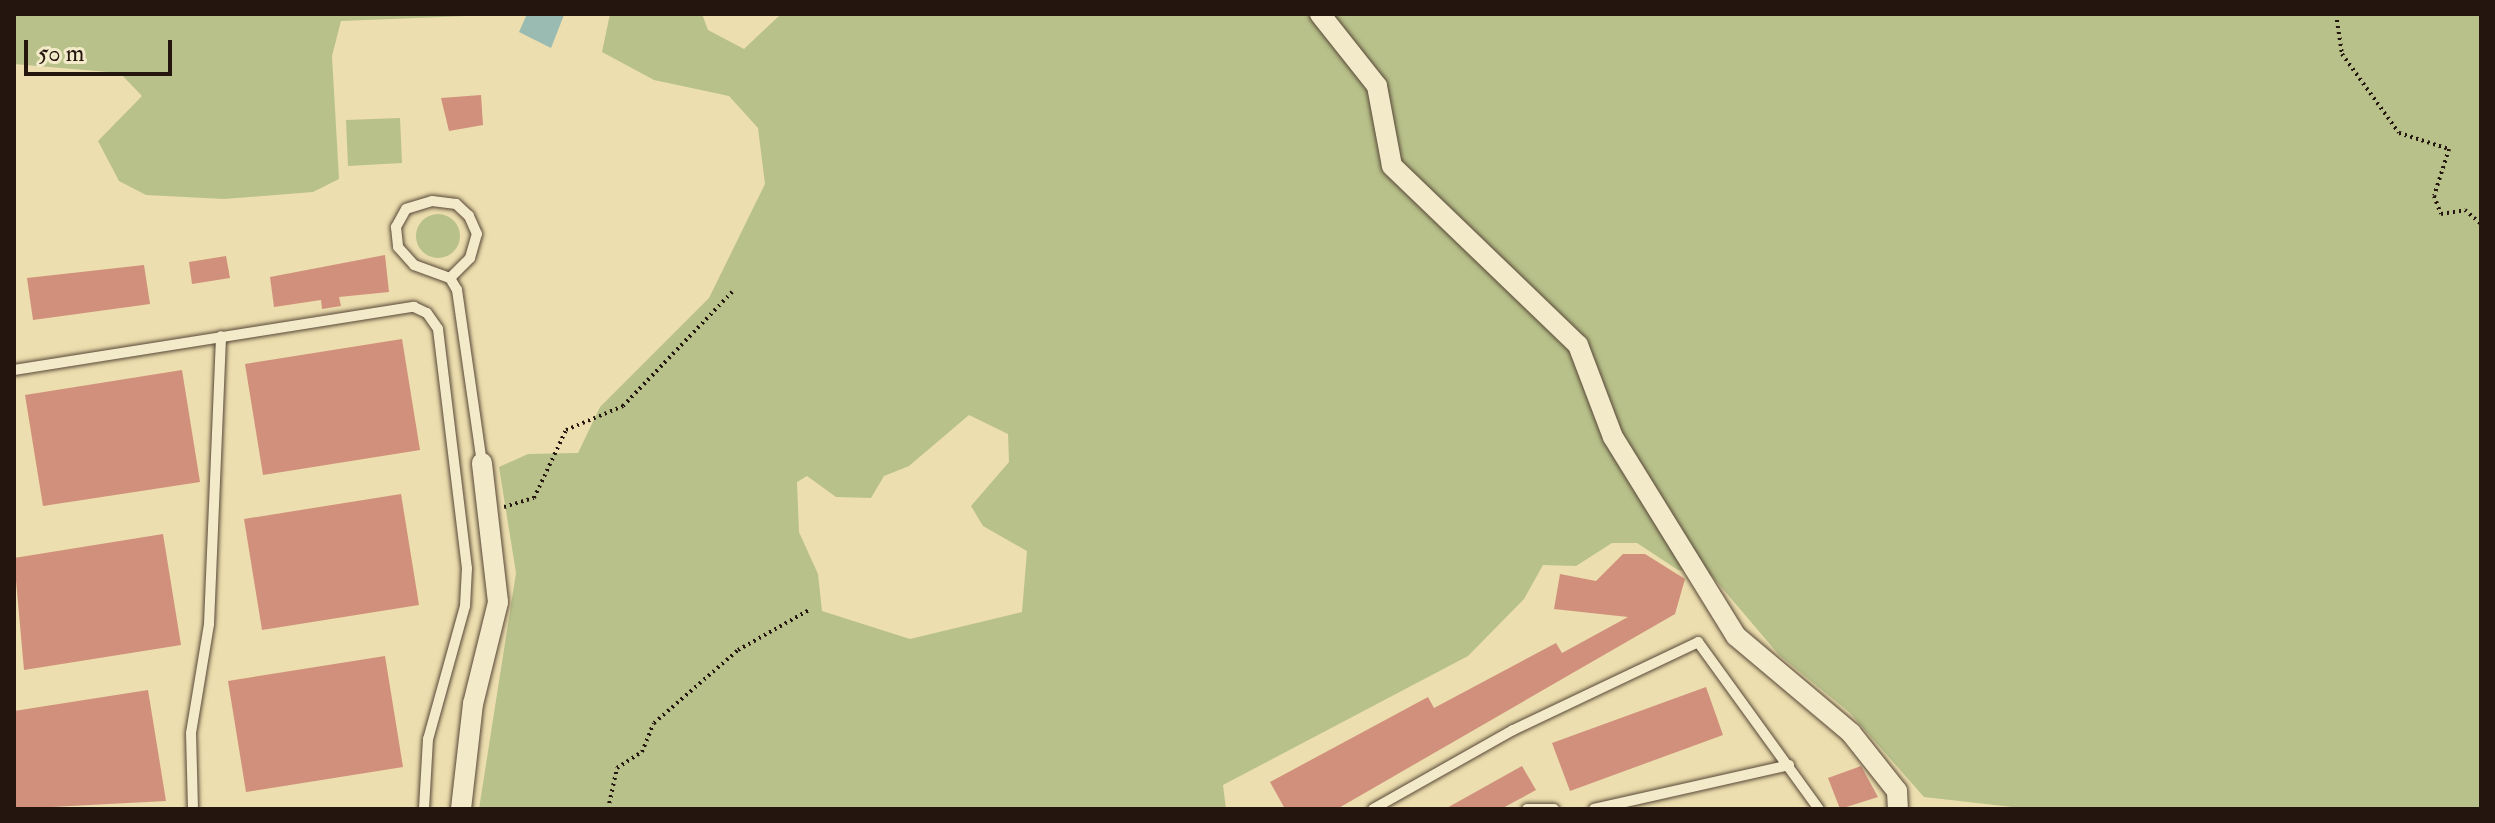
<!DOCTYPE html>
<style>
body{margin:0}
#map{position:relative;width:2495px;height:823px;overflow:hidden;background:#ecdeae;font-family:"IM FELL Double Pica",serif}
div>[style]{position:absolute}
.green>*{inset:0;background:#b8c18a}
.round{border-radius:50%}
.water>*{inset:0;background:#9abbb1}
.building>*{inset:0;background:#d1907c}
.path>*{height:4px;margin-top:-2px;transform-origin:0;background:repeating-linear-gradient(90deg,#25150f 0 2px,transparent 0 6px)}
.roads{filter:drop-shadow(0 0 2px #574737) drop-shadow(0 0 2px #574737)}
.lane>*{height:10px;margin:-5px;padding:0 5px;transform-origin:5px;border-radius:5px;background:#f3eaca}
.street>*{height:20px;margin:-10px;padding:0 10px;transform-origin:10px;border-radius:10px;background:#f3eaca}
span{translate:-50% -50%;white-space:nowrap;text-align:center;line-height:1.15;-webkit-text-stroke:6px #f3eaca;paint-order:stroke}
.frame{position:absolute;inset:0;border:16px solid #25150f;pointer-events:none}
.scale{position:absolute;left:24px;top:40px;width:148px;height:36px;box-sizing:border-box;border:4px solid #25150f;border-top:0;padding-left:10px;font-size:24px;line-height:28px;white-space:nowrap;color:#25150f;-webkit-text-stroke:6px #f3eaca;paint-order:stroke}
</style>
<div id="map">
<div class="green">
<i style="clip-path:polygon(14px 14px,514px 14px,341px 21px,332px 56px,339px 179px,313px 192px,224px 199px,146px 195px,119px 181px,98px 141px,142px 96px,120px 73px,14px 64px)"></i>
<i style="clip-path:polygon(evenodd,610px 14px,702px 14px,708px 30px,744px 49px,781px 14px,2481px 14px,2481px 809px,2030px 809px,1924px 797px,1849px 712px,1779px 655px,1712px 576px,1678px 570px,1637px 543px,1612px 543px,1576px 566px,1543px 565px,1524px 599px,1468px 656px,1223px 785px,1226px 809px,479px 809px,516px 573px,499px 467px,528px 454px,578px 453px,600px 407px,709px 298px,765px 184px,758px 128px,729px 96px,654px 80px,602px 52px,610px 14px,969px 415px,1008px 434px,1009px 462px,971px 506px,983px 526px,1027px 551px,1022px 612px,910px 639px,822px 611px,818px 574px,799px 532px,797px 482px,807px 476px,836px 497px,871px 498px,884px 476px,909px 466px,969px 415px)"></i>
<i style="clip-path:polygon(400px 118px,402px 163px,348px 166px,346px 120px)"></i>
<i class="round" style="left:416px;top:214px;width:44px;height:44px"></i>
</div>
<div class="water">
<i style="clip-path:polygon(527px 14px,564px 15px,551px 48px,519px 32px)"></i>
</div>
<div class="building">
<i style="clip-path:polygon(481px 95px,483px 125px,449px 131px,441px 98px)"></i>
<i style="clip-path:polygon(385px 255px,389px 292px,339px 297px,341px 306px,322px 309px,321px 300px,274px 307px,270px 277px)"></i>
<i style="clip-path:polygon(226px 256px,230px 278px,192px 284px,189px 262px)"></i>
<i style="clip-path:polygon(144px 265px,150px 304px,33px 320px,27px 278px)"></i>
<i style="clip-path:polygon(402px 339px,420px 450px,263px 475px,245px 364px)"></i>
<i style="clip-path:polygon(182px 370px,200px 482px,43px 506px,25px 395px)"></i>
<i style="clip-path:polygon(401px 494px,419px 605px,262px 630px,244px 519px)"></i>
<i style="clip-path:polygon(163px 534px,181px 645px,24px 670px,14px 558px)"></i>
<i style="clip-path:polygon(1623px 554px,1645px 554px,1685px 579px,1675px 614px,1337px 809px,1285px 809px,1270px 782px,1428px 697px,1434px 708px,1556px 643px,1562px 653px,1628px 617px,1554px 609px,1560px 574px,1596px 581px)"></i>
<i style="clip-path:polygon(385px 656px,403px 767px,246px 792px,228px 681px)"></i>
<i style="clip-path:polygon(1706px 687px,1723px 735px,1570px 791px,1552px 743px)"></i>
<i style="clip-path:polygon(148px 690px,166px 801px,14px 809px,14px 711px)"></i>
<i style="clip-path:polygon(1522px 766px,1536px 790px,1501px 809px,1445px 809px)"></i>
<i style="clip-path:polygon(1861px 766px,1878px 797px,1840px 809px,1828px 778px)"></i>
</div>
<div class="path">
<i style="left:2336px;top:14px;width:40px;rotate:81.5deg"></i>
<i style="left:2342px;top:54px;width:97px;rotate:54.2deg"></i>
<i style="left:2399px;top:133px;width:52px;rotate:17.7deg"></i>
<i style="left:2449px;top:149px;width:49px;rotate:107.7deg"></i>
<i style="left:2434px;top:196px;width:19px;rotate:69deg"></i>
<i style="left:2441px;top:214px;width:24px;rotate:-9deg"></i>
<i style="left:2465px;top:210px;width:21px;rotate:41deg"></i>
<i style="left:504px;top:507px;width:31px;rotate:-17deg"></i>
<i style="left:534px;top:498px;width:75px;rotate:-64.8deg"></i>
<i style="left:566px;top:430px;width:62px;rotate:-22.8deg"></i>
<i style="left:623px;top:406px;width:158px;rotate:-46.3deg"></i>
<i style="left:608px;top:809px;width:42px;rotate:-77.6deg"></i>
<i style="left:617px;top:768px;width:30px;rotate:-33deg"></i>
<i style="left:642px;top:752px;width:31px;rotate:-68deg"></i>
<i style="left:654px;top:723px;width:111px;rotate:-41deg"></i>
<i style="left:738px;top:650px;width:81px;rotate:-29.4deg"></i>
</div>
<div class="roads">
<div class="lane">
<i style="left:450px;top:278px;width:28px;rotate:-45deg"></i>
<i style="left:470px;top:258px;width:25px;rotate:-74deg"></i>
<i style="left:477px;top:234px;width:20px;rotate:-114deg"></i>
<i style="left:469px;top:216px;width:18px;rotate:-137deg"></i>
<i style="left:456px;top:204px;width:24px;rotate:-173deg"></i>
<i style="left:432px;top:201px;width:27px;rotate:163deg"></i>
<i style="left:406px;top:209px;width:21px;rotate:119deg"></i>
<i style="left:396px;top:227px;width:20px;rotate:84deg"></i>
<i style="left:398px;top:247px;width:24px;rotate:48deg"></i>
<i style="left:414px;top:265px;width:38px;rotate:20deg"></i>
<i style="left:450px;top:278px;width:14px;rotate:60deg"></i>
<i style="left:457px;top:290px;width:175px;rotate:81.8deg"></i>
<i style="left:14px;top:370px;width:405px;rotate:-9deg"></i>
<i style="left:414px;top:307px;width:14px;rotate:25deg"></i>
<i style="left:427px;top:313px;width:19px;rotate:55deg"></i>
<i style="left:438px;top:329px;width:241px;rotate:83.1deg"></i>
<i style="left:467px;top:568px;width:38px;rotate:93deg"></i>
<i style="left:465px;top:606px;width:138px;rotate:105.5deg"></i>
<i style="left:428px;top:739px;width:70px;rotate:93.3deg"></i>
<i style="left:193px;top:809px;width:76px;rotate:-91.5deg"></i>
<i style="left:191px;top:733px;width:110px;rotate:-80.6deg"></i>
<i style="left:209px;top:624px;width:288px;rotate:-87.6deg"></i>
<i style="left:1373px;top:809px;width:161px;rotate:-29.4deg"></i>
<i style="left:1513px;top:730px;width:205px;rotate:-25.4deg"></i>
<i style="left:1698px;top:642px;width:206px;rotate:54.1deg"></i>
<i style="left:1527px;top:809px;width:27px"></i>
<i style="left:1594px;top:809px;width:200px;rotate:-12.7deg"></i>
</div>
<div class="street">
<i style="left:1320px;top:14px;width:92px;rotate:51.6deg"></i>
<i style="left:1377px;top:86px;width:81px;rotate:79.4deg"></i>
<i style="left:1392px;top:166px;width:258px;rotate:43.9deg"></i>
<i style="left:1578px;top:345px;width:98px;rotate:69.2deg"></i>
<i style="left:1613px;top:437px;width:234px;rotate:58.3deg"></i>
<i style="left:1736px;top:636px;width:150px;rotate:40.1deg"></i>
<i style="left:1851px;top:733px;width:74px;rotate:51.6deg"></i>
<i style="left:1897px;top:791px;width:18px;rotate:87deg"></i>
<i style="left:461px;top:809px;width:106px;rotate:-83.5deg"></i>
<i style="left:473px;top:704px;width:105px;rotate:-76.2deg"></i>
<i style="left:498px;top:602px;width:140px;rotate:-96.6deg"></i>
</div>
</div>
<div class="frame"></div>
<div class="scale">50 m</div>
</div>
